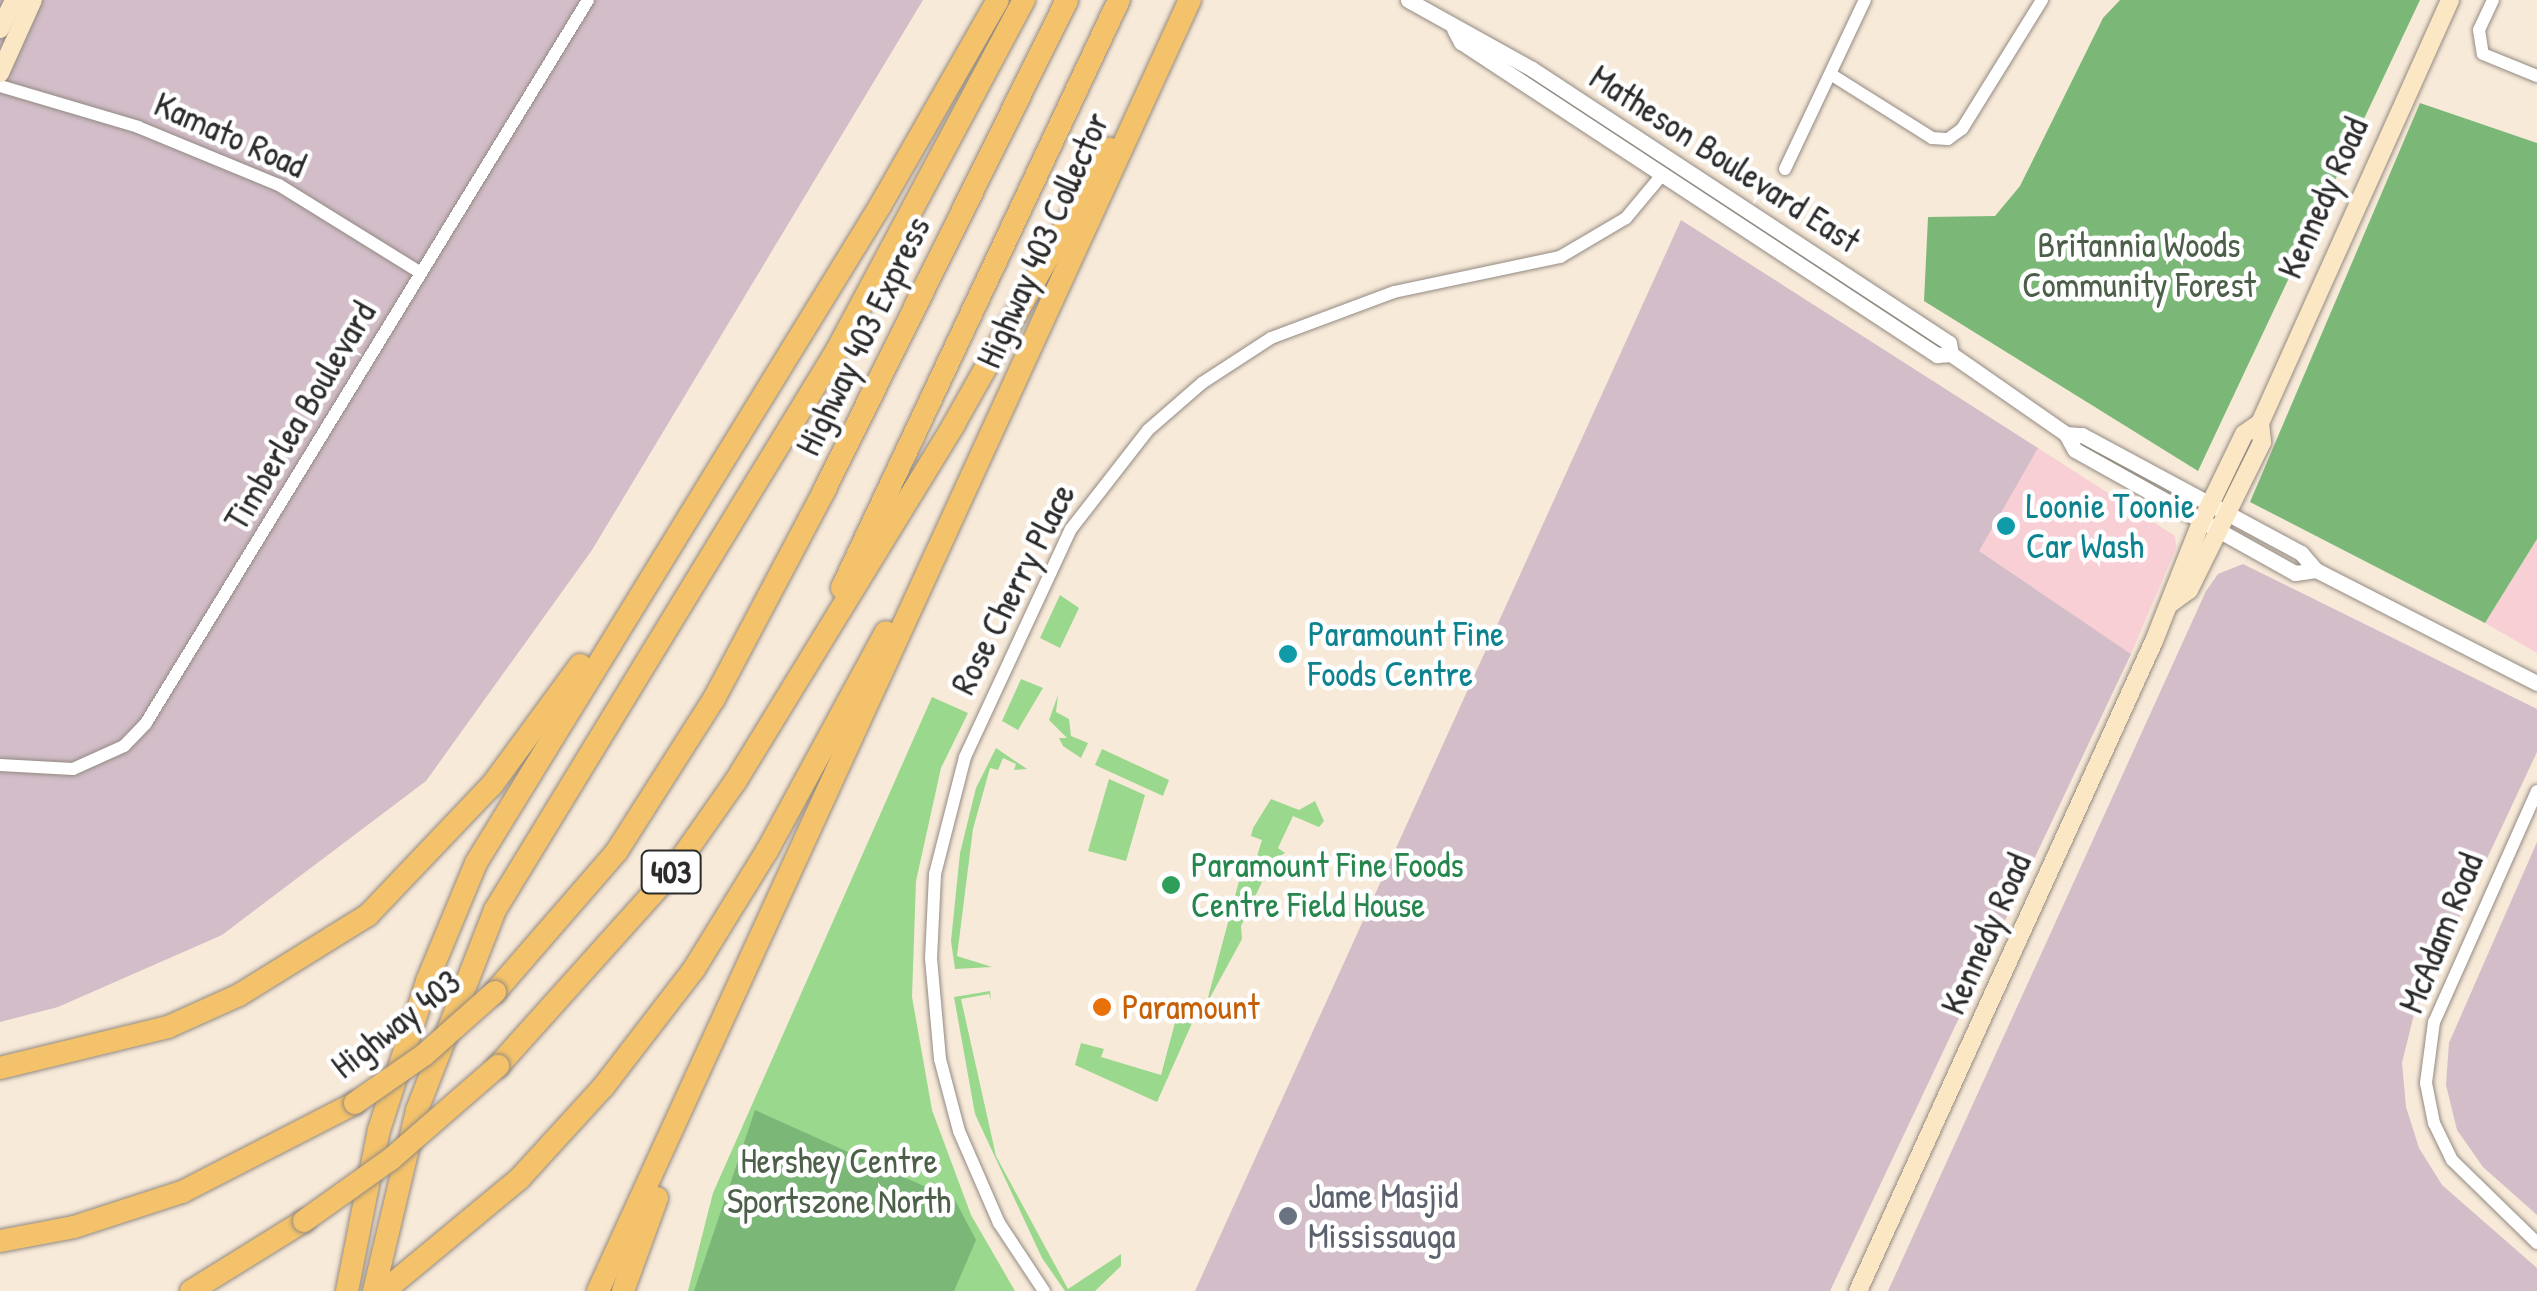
<!DOCTYPE html>
<style>
body{margin:0}
#map{position:relative;width:2537px;height:1291px;overflow:hidden;background:#f8ead9;font-family:"Patrick Hand",sans-serif}
div>[style]{position:absolute}
.built>*{inset:0;background:#f7cfd5}
.industrial>*{inset:0;background:#d2bdc8}
.green>*{inset:0;background:#9ad88d}
.forest>*{inset:0;background:#7bb878}
.roads{filter:drop-shadow(0 0 2px #928a82) drop-shadow(0 0 2px #928a82)}
.minor>*{height:12px;margin:-6px;padding:0 6px;transform-origin:6px;border-radius:6px;background:#fff}
.tertiary>*{height:15px;margin:-7.5px;padding:0 7.5px;transform-origin:7.5px;border-radius:7.5px;background:#fff}
.secondary>*{height:18px;margin:-9px;padding:0 9px;transform-origin:9px;border-radius:9px;background:#fbe7c3}
.motorway>*{height:22px;margin:-11px;padding:0 11px;transform-origin:11px;border-radius:11px;background:#f4c26a}
.bridges{filter:drop-shadow(0 0 2px #928a82) drop-shadow(0 0 2px #928a82)}
.motorway-bridge>*{height:22px;margin:-11px;padding:0 11px;transform-origin:11px;border-radius:11px;background:#f4c26a}
.dots>*{width:28px;height:28px;translate:-50% -50%;box-sizing:border-box;border:5px solid #fff;border-radius:50%}
span{translate:-50% -50%;white-space:nowrap;text-align:center;line-height:1.15;-webkit-text-stroke:9px #fff;paint-order:stroke}
.shield-label span{padding:2px 8px;background:#fff;border:2px solid;border-radius:8px;-webkit-text-stroke-width:0}
.shield-label{font-size:32px;color:#2b2b2b;font-weight:700}
.street-label{font-size:35px;color:#2b2b2b}
.park-label{font-size:35px;color:#4c5f48}
.culture-label{font-size:35px;color:#0d838f}
.left{translate:0 -50%;text-align:left}
.leisure-label{font-size:35px;color:#27864d}
.food-label{font-size:35px;color:#c56008}
.worship-label{font-size:35px;color:#5b616d}
</style>
<div id="map">
<div class="built">
<i style="clip-path:polygon(2038px 448px,2175px 536px,2176px 548px,2131px 654px,1978px 551px)"></i>
<i style="clip-path:polygon(2537px 539px,2537px 653px,2485px 623px)"></i>
</div>
<div class="industrial">
<i style="clip-path:polygon(0 0,923px 0,592px 550px,426px 781px,222px 935px,58px 1007px,0 1022px)"></i>
<i style="clip-path:polygon(1681px 220px,2038px 448px,1979px 551px,2131px 654px,1830px 1291px,1195px 1291px)"></i>
<i style="clip-path:polygon(2243px 564px,2537px 709px,2537px 752px,2414px 1014px,2402px 1063px,2406px 1107px,2419px 1148px,2442px 1185px,2537px 1268px,2537px 1291px,1888px 1291px,2206px 591px,2218px 574px)"></i>
<i style="clip-path:polygon(2537px 842px,2537px 1215px,2483px 1167px,2457px 1130px,2446px 1085px,2449px 1043px)"></i>
</div>
<div class="green">
<i style="clip-path:polygon(1060px 595px,1079px 608px,1060px 648px,1040px 638px)"></i>
<i style="clip-path:polygon(1021px 679px,1043px 688px,1018px 730px,1002px 721px)"></i>
<i style="clip-path:polygon(1058px 695px,1056px 712px,1069px 719px,1071px 736px,1088px 743px,1081px 758px,1063px 746px,1059px 738px,1067px 738px,1049px 720px)"></i>
<i style="clip-path:polygon(932px 697px,968px 713px,941px 768px,916px 881px,912px 997px,932px 1110px,971px 1215px,1015px 1291px,688px 1291px,713px 1193px)"></i>
<i style="clip-path:polygon(996px 748px,1027px 769px,1014px 770px,1016px 764px,1003px 758px,998px 770px,990px 768px,973px 829px,957px 956px,992px 967px,955px 969px,951px 941px,960px 853px,976px 788px)"></i>
<i style="clip-path:polygon(1102px 749px,1169px 780px,1163px 796px,1095px 765px)"></i>
<i style="clip-path:polygon(1109px 779px,1145px 795px,1126px 861px,1088px 851px)"></i>
<i style="clip-path:polygon(1271px 799px,1299px 810px,1315px 801px,1324px 821px,1319px 827px,1293px 816px,1278px 848px,1285px 853px,1272px 861px,1241px 926px,1242px 939px,1206px 1005px,1243px 866px,1253px 869px,1262px 840px,1251px 836px,1253px 828px)"></i>
<i style="clip-path:polygon(990px 991px,991px 1000px,989px 994px,961px 999px,996px 1156px,1068px 1289px,1121px 1254px,1121px 1266px,1095px 1291px,1065px 1291px,1042px 1258px,975px 1114px,954px 997px)"></i>
<i style="clip-path:polygon(1180px 1004px,1197px 1012px,1157px 1102px,1075px 1065px,1081px 1043px,1104px 1049px,1101px 1057px,1161px 1075px)"></i>
</div>
<div class="forest">
<i style="clip-path:polygon(2120px 0,2420px 0,2198px 471px,1924px 301px,1928px 217px,1995px 216px,2020px 186px,2103px 18px)"></i>
<i style="clip-path:polygon(2420px 103px,2537px 143px,2537px 539px,2485px 623px,2250px 502px)"></i>
<i style="clip-path:polygon(755px 1110px,955px 1200px,976px 1240px,954px 1291px,694px 1291px)"></i>
</div>
<div class="roads">
<div class="minor">
<i style="left:2493px;top:0;width:33px;rotate:115deg"></i>
<i style="left:2479px;top:30px;width:24px;rotate:81deg"></i>
<i style="left:2483px;top:54px;width:58px;rotate:22.2deg"></i>
<i style="left:1832px;top:75px;width:118px;rotate:32.2deg"></i>
<i style="left:1932px;top:138px;width:16px;rotate:4deg"></i>
<i style="left:1948px;top:139px;width:17px;rotate:-36deg"></i>
<i style="left:1962px;top:129px;width:152px;rotate:-58.2deg"></i>
<i style="left:0;top:86px;width:144px;rotate:16.5deg"></i>
<i style="left:138px;top:127px;width:152px;rotate:22.4deg"></i>
<i style="left:279px;top:185px;width:167px;rotate:31.8deg"></i>
<i style="left:1785px;top:169px;width:187px;rotate:-64.7deg"></i>
<i style="left:0;top:765px;width:73px;rotate:3.1deg"></i>
<i style="left:73px;top:769px;width:56px;rotate:-24.3deg"></i>
<i style="left:124px;top:746px;width:32px;rotate:-46deg"></i>
<i style="left:146px;top:723px;width:847px;rotate:-58.56deg"></i>
<i style="left:2537px;top:791px;width:253px;rotate:114deg"></i>
<i style="left:2434px;top:1022px;width:62px;rotate:97.5deg"></i>
<i style="left:2426px;top:1083px;width:41px;rotate:78.7deg"></i>
<i style="left:2434px;top:1123px;width:41px;rotate:64.1deg"></i>
<i style="left:2452px;top:1160px;width:119px;rotate:44.3deg"></i>
<i style="left:1044px;top:1291px;width:82px;rotate:-123.5deg"></i>
<i style="left:999px;top:1223px;width:100px;rotate:-113.5deg"></i>
<i style="left:959px;top:1131px;width:74px;rotate:-104.8deg"></i>
<i style="left:940px;top:1059px;width:100px;rotate:-95.1deg"></i>
<i style="left:931px;top:959px;width:85px;rotate:-87.3deg"></i>
<i style="left:935px;top:874px;width:121px;rotate:-75.6deg"></i>
<i style="left:965px;top:757px;width:251px;rotate:-65.1deg"></i>
<i style="left:1071px;top:529px;width:125px;rotate:-52.1deg"></i>
<i style="left:1148px;top:430px;width:72px;rotate:-41deg"></i>
<i style="left:1202px;top:383px;width:82px;rotate:-33.1deg"></i>
<i style="left:1271px;top:338px;width:131px;rotate:-20.5deg"></i>
<i style="left:1394px;top:292px;width:170px;rotate:-11.9deg"></i>
<i style="left:1560px;top:257px;width:77px;rotate:-30.6deg"></i>
<i style="left:1626px;top:218px;width:56px;rotate:-50.1deg"></i>
</div>
<div class="tertiary">
<i style="left:1408px;top:0;width:142px;rotate:29.1deg"></i>
<i style="left:1532px;top:69px;width:499px;rotate:33.3deg"></i>
<i style="left:1949px;top:343px;width:11px;rotate:80deg"></i>
<i style="left:1951px;top:354px;width:140px;rotate:34.8deg"></i>
<i style="left:2066px;top:434px;width:18px;rotate:61deg"></i>
<i style="left:2075px;top:450px;width:252px;rotate:29.2deg"></i>
<i style="left:2295px;top:573px;width:21px;rotate:-8deg"></i>
<i style="left:1454px;top:29px;width:15px;rotate:62deg"></i>
<i style="left:1461px;top:42px;width:570px;rotate:33.33deg"></i>
<i style="left:1937px;top:355px;width:14px;rotate:-4deg"></i>
<i style="left:2066px;top:434px;width:16px;rotate:4deg"></i>
<i style="left:2082px;top:435px;width:249px;rotate:28.3deg"></i>
<i style="left:2301px;top:553px;width:23px;rotate:49deg"></i>
<i style="left:2316px;top:570px;width:248px;rotate:27.1deg"></i>
</div>
<div class="secondary">
<i style="left:0;top:29px;width:32px;rotate:-64deg"></i>
<i style="left:0;top:73px;width:80px;rotate:-65.7deg"></i>
<i style="left:2171px;top:603px;width:22px;rotate:-36deg"></i>
<i style="left:2189px;top:590px;width:165px;rotate:-63.7deg"></i>
<i style="left:2262px;top:442px;width:19px;rotate:-96deg"></i>
<i style="left:2260px;top:423px;width:464px;rotate:-65.8deg"></i>
<i style="left:1858px;top:1291px;width:714px;rotate:-65.52deg"></i>
<i style="left:2154px;top:641px;width:125px;rotate:-68.4deg"></i>
<i style="left:2200px;top:525px;width:101px;rotate:-64.2deg"></i>
<i style="left:2244px;top:434px;width:19px;rotate:-35deg"></i>
</div>
<div class="motorway">
<i style="left:842px;top:588px;width:650px;rotate:-64.78deg"></i>
<i style="left:495px;top:992px;width:186px;rotate:-49.1deg"></i>
<i style="left:617px;top:851px;width:180px;rotate:-57.5deg"></i>
<i style="left:714px;top:699px;width:235px;rotate:-62.1deg"></i>
<i style="left:824px;top:491px;width:548px;rotate:-63.67deg"></i>
<i style="left:498px;top:1066px;width:259px;rotate:-48.1deg"></i>
<i style="left:671px;top:873px;width:111px;rotate:-54.9deg"></i>
<i style="left:735px;top:782px;width:420px;rotate:-58.5deg"></i>
<i style="left:954px;top:424px;width:316px;rotate:-60.6deg"></i>
<i style="left:0;top:1068px;width:173px;rotate:-13.7deg"></i>
<i style="left:168px;top:1027px;width:78px;rotate:-24.3deg"></i>
<i style="left:239px;top:995px;width:152px;rotate:-31.8deg"></i>
<i style="left:368px;top:915px;width:180px;rotate:-46.4deg"></i>
<i style="left:492px;top:785px;width:149px;rotate:-53.7deg"></i>
<i style="left:0;top:1241px;width:75px;rotate:-10.7deg"></i>
<i style="left:74px;top:1227px;width:114px;rotate:-18deg"></i>
<i style="left:182px;top:1192px;width:195px;rotate:-27.2deg"></i>
<i style="left:191px;top:1291px;width:133px;rotate:-31.8deg"></i>
<i style="left:347px;top:1291px;width:164px;rotate:-78.8deg"></i>
<i style="left:379px;top:1130px;width:157px;rotate:-72.1deg"></i>
<i style="left:427px;top:981px;width:128px;rotate:-67.4deg"></i>
<i style="left:476px;top:863px;width:771px;rotate:-58.41deg"></i>
<i style="left:880px;top:206px;width:237px;rotate:-60.2deg"></i>
<i style="left:374px;top:1291px;width:186px;rotate:-76.6deg"></i>
<i style="left:417px;top:1110px;width:215px;rotate:-68.7deg"></i>
<i style="left:495px;top:910px;width:656px;rotate:-58.59deg"></i>
<i style="left:837px;top:350px;width:397px;rotate:-61.9deg"></i>
<i style="left:384px;top:1291px;width:177px;rotate:-39.7deg"></i>
<i style="left:520px;top:1178px;width:125px;rotate:-47.6deg"></i>
<i style="left:604px;top:1086px;width:148px;rotate:-52.4deg"></i>
<i style="left:694px;top:969px;width:139px;rotate:-58.3deg"></i>
<i style="left:767px;top:851px;width:249px;rotate:-61.5deg"></i>
<i style="left:598px;top:1291px;width:1420px;rotate:-65.37deg"></i>
<i style="left:623px;top:1291px;width:99px;rotate:-69.9deg"></i>
</div>
</div>
<div class="bridges">
<div class="motorway-bridge">
<i style="left:355px;top:1103px;width:84px;rotate:-34.8deg"></i>
<i style="left:424px;top:1055px;width:95px;rotate:-41.6deg"></i>
<i style="left:304px;top:1221px;width:107px;rotate:-35.5deg"></i>
<i style="left:391px;top:1159px;width:142px;rotate:-41deg"></i>
</div>
</div>
<div class="dots">
<i style="left:2006px;top:526px;background:#0f9aa8"></i>
<i style="left:1288px;top:654px;background:#0f9aa8"></i>
<i style="left:1171px;top:885px;background:#2e9e5b"></i>
<i style="left:1102px;top:1007px;background:#e8710a"></i>
<i style="left:1288px;top:1216px;background:#6b7280"></i>
</div>
<div class="shield-label">
<span style="left:671px;top:872px">403</span>
</div>
<div class="street-label">
<span style="left:230px;top:135px;rotate:24deg">Kamato Road</span>
<span style="left:1725px;top:159px;rotate:33deg">Matheson Boulevard East</span>
<span style="left:2323px;top:198px;rotate:-66deg">Kennedy Road</span>
<span style="left:1043px;top:240px;rotate:-66deg">Highway 403 Collector</span>
<span style="left:863px;top:336px;rotate:-64deg">Highway 403 Express</span>
<span style="left:300px;top:416px;rotate:-59deg">Timberlea Boulevard</span>
<span style="left:1013px;top:589px;rotate:-63deg">Rose Cherry Place</span>
<span style="left:2441px;top:933px;rotate:-68deg">McAdam Road</span>
<span style="left:1986px;top:934px;rotate:-66deg">Kennedy Road</span>
<span style="left:396px;top:1024px;rotate:-38deg">Highway 403</span>
</div>
<div class="park-label">
<span style="left:2139px;top:265px">Britannia Woods<br>Community Forest</span>
<span style="left:839px;top:1181px">Hershey Centre<br>Sportszone North</span>
</div>
<div class="culture-label">
<span class="left" style="left:2026px;top:526px">Loonie Toonie<br>Car Wash</span>
<span class="left" style="left:1308px;top:654px">Paramount Fine<br>Foods Centre</span>
</div>
<div class="leisure-label">
<span class="left" style="left:1191px;top:885px">Paramount Fine Foods<br>Centre Field House</span>
</div>
<div class="food-label">
<span class="left" style="left:1122px;top:1007px">Paramount</span>
</div>
<div class="worship-label">
<span class="left" style="left:1308px;top:1216px">Jame Masjid<br>Mississauga</span>
</div>
</div>
